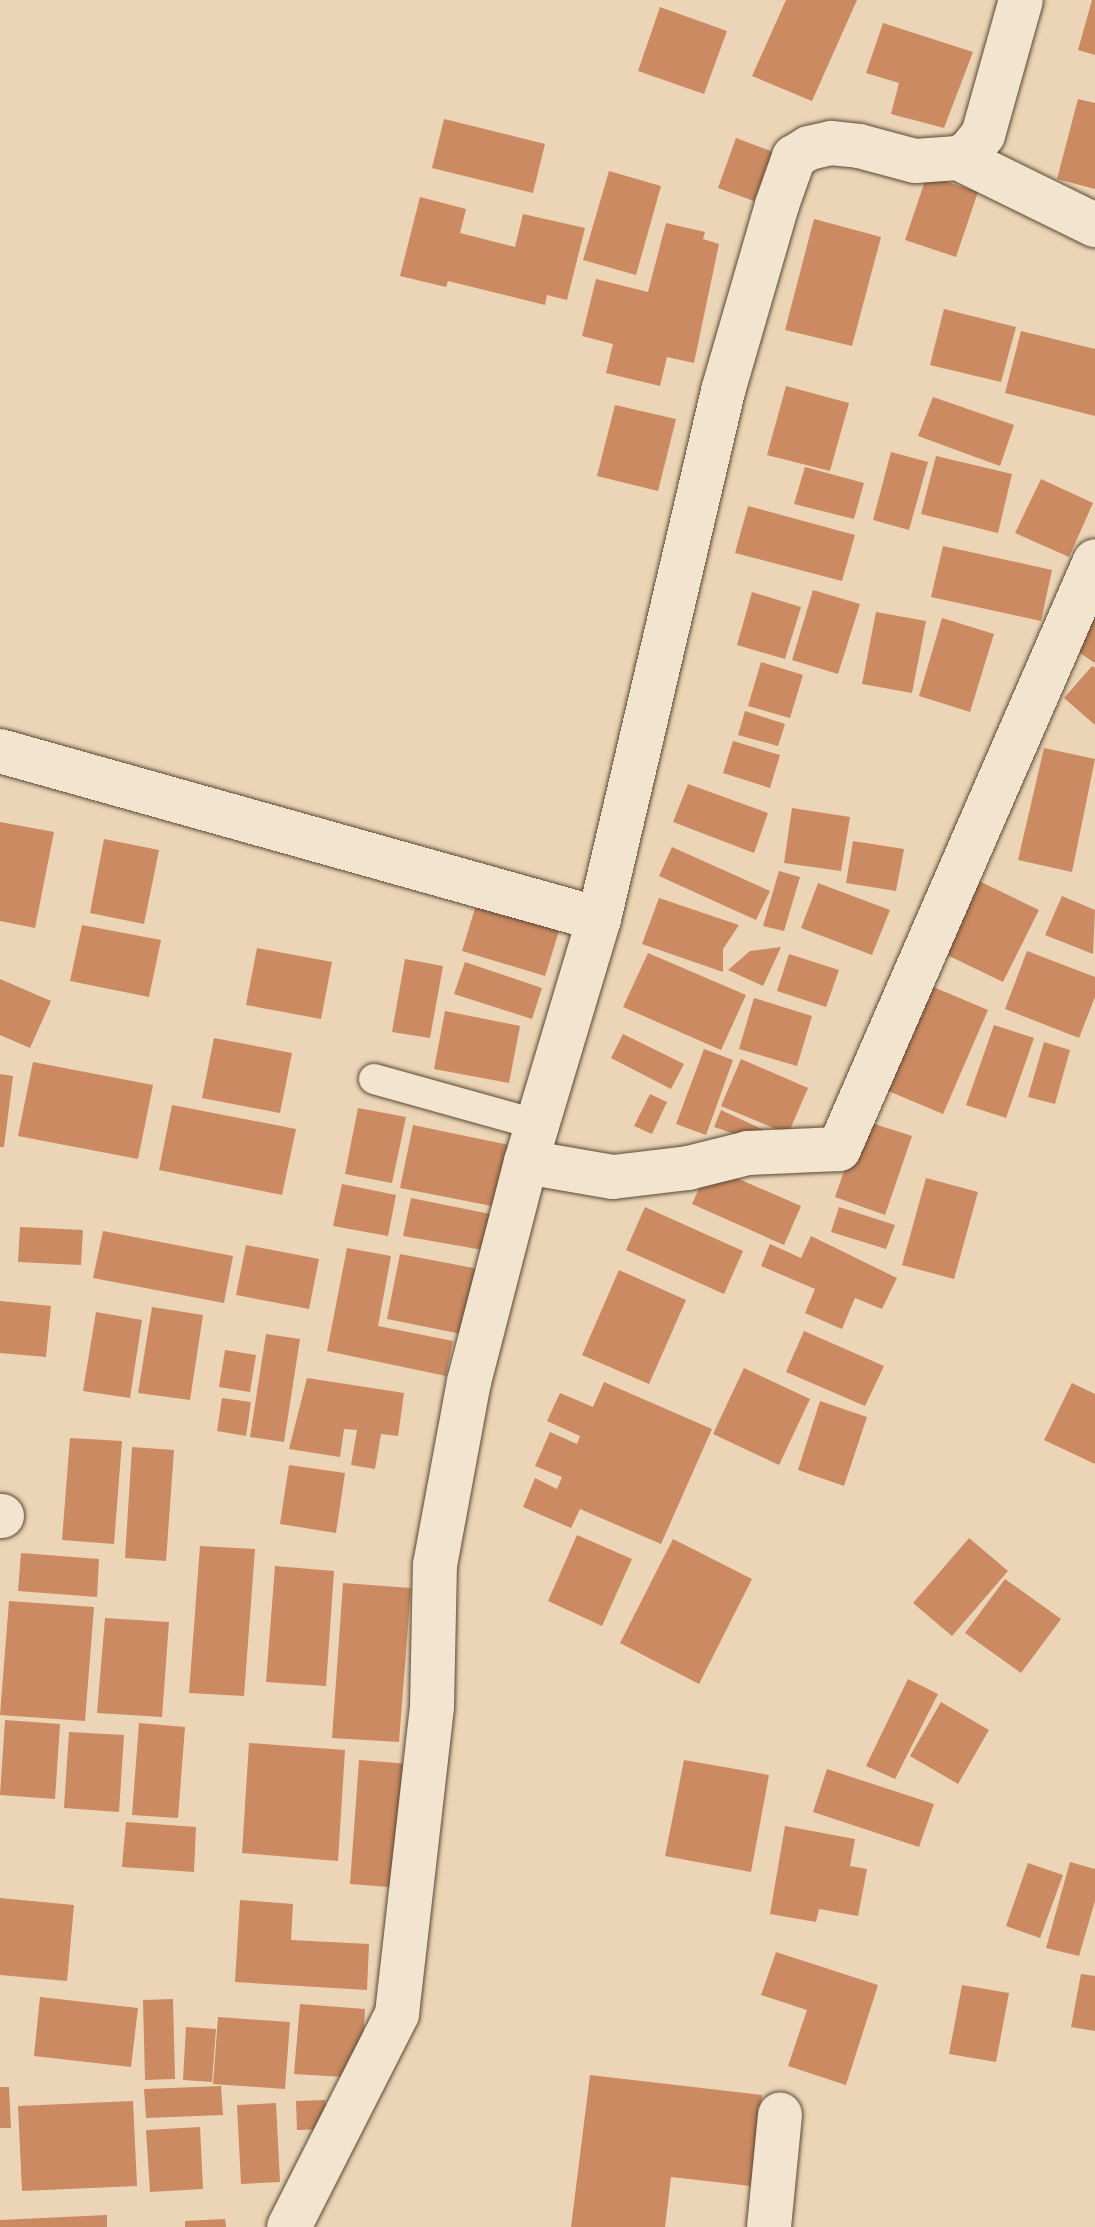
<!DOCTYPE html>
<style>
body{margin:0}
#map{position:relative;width:1095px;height:2227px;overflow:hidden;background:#ecd5b6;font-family:Vollkorn,serif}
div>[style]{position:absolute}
.building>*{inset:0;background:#cb8a62}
.roads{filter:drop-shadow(0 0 2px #5a4935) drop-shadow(0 0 2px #5a4935)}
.lane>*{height:30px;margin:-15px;padding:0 15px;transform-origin:15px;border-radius:15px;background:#f3e4d0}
.street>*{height:44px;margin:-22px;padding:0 22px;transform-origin:22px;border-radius:22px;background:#f3e4d0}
span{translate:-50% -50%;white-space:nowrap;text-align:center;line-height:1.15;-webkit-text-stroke:7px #f3e4d0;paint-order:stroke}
</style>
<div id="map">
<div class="building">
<i style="clip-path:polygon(786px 0,857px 0,812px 101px,752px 76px)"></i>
<i style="clip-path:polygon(1092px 0,1095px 0,1095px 55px,1078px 50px)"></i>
<i style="clip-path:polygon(660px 7px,727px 31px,704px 94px,638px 71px)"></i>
<i style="clip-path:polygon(883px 23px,973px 52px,944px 128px,891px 114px,899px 83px,866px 73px)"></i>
<i style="clip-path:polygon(1078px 99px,1095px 103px,1095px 189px,1057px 179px)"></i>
<i style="clip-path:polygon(444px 119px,545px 144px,533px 193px,432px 168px)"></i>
<i style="clip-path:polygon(736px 138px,773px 152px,754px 201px,718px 188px)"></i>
<i style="clip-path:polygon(609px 171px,661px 186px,636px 275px,583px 260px)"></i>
<i style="clip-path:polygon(927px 175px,978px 192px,956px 257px,905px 240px)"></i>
<i style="clip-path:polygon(420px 197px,466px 209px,460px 233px,515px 247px,523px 214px,585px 228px,567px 300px,547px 295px,545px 305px,448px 281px,446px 287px,400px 276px)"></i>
<i style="clip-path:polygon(814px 219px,881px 237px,852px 346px,785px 330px)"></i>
<i style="clip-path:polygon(666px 223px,705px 232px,703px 239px,719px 244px,694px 363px,667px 357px,660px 386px,606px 373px,613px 344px,582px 336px,596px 279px,648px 292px)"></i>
<i style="clip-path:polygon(944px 309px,1016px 327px,1001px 382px,930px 365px)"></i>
<i style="clip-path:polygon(1021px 331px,1095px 349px,1095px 416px,1005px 393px)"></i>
<i style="clip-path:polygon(786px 386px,849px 403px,830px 471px,767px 455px)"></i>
<i style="clip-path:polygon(933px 397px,1014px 425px,1000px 466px,918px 436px)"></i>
<i style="clip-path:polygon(615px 405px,676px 419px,658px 491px,597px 476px)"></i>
<i style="clip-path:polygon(891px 452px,928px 462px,909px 530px,873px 520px)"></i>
<i style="clip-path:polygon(936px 456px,1012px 474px,998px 533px,921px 514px)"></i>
<i style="clip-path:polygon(805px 467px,864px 483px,854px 519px,794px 504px)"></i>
<i style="clip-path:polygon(1041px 479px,1093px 503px,1069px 557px,1015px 533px)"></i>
<i style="clip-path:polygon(748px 506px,855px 535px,842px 581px,735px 553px)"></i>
<i style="clip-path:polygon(943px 546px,1052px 570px,1041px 621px,931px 597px)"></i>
<i style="clip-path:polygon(813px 590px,860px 604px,838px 674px,792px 660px)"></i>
<i style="clip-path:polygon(752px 592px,801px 607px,785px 659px,737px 645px)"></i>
<i style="clip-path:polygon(1095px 608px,1095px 663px,1069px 646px)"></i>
<i style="clip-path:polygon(876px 612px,926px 621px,912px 693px,862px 684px)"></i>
<i style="clip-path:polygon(942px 618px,994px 634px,970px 712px,919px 696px)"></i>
<i style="clip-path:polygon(761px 662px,803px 675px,790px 718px,748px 706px)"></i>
<i style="clip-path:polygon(1092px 666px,1095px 668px,1095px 725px,1064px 698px)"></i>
<i style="clip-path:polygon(745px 711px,785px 724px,778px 746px,738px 735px)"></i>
<i style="clip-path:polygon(733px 741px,780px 755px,770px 788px,723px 773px)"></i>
<i style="clip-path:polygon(1044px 748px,1095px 759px,1072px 872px,1018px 860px)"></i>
<i style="clip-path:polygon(688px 784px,768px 813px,754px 853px,673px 822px)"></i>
<i style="clip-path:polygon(792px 808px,850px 817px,841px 871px,784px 863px)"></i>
<i style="clip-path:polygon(0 822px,54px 832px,35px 928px,0 921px)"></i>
<i style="clip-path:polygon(104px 839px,159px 850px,144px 924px,90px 913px)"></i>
<i style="clip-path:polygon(853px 841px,904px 849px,896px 891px,846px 883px)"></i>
<i style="clip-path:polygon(672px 847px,770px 891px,756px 920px,659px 876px)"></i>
<i style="clip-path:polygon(779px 871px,800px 877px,784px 931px,763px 926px)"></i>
<i style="clip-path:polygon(979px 881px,1039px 910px,1003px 982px,943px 953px)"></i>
<i style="clip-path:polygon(818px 883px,890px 910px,872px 955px,801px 928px)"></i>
<i style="clip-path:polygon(1062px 896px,1095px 910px,1093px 954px,1045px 935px)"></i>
<i style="clip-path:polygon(659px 898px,739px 925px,723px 949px,723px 972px,642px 944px)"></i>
<i style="clip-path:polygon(476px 905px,559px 931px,545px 976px,462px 951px)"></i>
<i style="clip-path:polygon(82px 925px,161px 940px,149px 997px,70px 981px)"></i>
<i style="clip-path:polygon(781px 947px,763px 986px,728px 970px,750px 951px)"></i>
<i style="clip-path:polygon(257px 948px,332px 962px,321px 1019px,246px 1005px)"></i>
<i style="clip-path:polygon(1027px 951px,1095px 977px,1095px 997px,1079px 1038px,1005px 1009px)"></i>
<i style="clip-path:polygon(648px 953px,746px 995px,721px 1050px,623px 1007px)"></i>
<i style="clip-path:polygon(789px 954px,839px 970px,826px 1007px,777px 991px)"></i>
<i style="clip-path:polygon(405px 959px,443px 966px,430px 1038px,392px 1032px)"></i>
<i style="clip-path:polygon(465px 962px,542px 988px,532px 1019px,454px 994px)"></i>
<i style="clip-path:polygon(0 979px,51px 1001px,30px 1048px,0 1035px)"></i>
<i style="clip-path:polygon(931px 986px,988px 1010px,943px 1114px,886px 1090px)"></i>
<i style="clip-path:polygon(754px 998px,812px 1016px,797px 1066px,739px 1049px)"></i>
<i style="clip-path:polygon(445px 1011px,520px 1026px,509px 1083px,434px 1069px)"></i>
<i style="clip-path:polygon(994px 1025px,1034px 1038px,1006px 1118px,966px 1105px)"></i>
<i style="clip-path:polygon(623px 1034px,684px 1064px,671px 1089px,611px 1058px)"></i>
<i style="clip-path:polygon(214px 1038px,292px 1053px,280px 1113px,202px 1098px)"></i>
<i style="clip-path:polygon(1044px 1042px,1070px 1050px,1055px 1104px,1028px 1097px)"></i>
<i style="clip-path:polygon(704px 1049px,733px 1060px,706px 1135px,676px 1124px)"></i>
<i style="clip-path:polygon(741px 1059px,808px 1088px,788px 1134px,721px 1106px)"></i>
<i style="clip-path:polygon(33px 1062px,153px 1085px,138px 1159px,18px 1136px)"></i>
<i style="clip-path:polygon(0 1074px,13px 1076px,4px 1147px,0 1147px)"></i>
<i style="clip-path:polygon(650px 1094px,667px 1102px,652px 1134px,634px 1126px)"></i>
<i style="clip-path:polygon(172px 1105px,296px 1129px,282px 1195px,159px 1170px)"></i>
<i style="clip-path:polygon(358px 1108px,406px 1117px,392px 1183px,345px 1174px)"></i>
<i style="clip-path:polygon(721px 1110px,783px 1139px,771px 1146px,714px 1127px)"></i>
<i style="clip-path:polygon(862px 1120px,912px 1136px,885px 1215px,835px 1197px)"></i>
<i style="clip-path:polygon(413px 1125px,509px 1145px,497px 1207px,400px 1188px)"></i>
<i style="clip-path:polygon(709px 1166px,801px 1206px,784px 1245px,692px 1204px)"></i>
<i style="clip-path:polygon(926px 1178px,978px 1192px,954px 1279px,902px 1265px)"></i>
<i style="clip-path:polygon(342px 1184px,396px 1195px,388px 1236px,333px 1226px)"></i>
<i style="clip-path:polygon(411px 1198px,490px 1214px,483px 1250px,403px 1236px)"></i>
<i style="clip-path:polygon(645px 1207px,743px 1251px,724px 1294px,626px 1250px)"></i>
<i style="clip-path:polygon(839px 1207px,895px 1225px,886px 1249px,831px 1232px)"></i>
<i style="clip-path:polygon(20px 1227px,83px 1230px,81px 1265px,18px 1262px)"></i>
<i style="clip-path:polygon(103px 1231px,233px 1256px,224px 1303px,93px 1278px)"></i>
<i style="clip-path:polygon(811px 1236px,897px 1278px,882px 1309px,855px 1298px,842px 1329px,805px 1313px,815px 1289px,761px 1266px,770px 1244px,801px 1258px)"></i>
<i style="clip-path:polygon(246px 1245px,319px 1259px,309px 1309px,236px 1295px)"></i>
<i style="clip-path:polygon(347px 1248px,391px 1256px,378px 1326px,453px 1341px,446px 1376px,327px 1351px)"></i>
<i style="clip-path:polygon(400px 1254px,484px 1270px,471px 1336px,387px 1319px)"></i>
<i style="clip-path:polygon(619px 1270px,686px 1300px,649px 1384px,582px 1355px)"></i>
<i style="clip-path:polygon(0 1301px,51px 1306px,46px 1357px,0 1353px)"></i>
<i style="clip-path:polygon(152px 1307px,203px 1315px,190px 1400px,138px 1393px)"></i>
<i style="clip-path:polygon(96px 1312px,142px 1320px,130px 1398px,83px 1391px)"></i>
<i style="clip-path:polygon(804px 1331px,884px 1366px,865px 1406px,786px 1372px)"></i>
<i style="clip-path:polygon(266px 1334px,300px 1339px,284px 1442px,250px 1437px)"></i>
<i style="clip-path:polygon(225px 1350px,256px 1355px,250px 1392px,219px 1387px)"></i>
<i style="clip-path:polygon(744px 1368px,810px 1399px,779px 1465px,713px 1434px)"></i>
<i style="clip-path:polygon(307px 1378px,404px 1393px,398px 1436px,381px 1434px,375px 1469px,351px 1465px,357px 1430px,344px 1429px,340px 1457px,289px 1449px)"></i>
<i style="clip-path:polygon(604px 1382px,712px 1429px,661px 1544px,580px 1509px,571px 1528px,523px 1507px,535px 1478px,557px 1489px,562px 1477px,535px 1466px,550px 1432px,577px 1444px,580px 1436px,547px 1421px,560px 1393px,593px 1407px)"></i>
<i style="clip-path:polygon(1072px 1383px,1095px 1394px,1095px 1464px,1044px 1440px)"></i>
<i style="clip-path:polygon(222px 1398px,251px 1402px,246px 1436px,217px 1431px)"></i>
<i style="clip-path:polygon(820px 1401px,867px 1417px,844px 1486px,798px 1470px)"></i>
<i style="clip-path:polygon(70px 1438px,122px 1441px,114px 1544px,62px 1540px)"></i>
<i style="clip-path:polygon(132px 1447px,174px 1450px,166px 1561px,125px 1558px)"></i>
<i style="clip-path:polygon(289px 1465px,345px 1473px,336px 1533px,280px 1524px)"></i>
<i style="clip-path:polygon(577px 1535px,632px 1559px,602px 1626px,548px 1601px)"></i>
<i style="clip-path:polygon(969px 1538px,1008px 1571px,952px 1636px,913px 1603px)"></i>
<i style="clip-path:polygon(673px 1539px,752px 1579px,699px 1684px,620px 1643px)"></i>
<i style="clip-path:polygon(200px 1546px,255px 1549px,244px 1696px,189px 1693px)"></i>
<i style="clip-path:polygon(21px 1553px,99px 1559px,97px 1597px,18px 1591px)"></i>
<i style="clip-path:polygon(275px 1566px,334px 1571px,326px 1686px,266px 1682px)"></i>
<i style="clip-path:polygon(1005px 1579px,1061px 1619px,1021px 1673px,965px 1633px)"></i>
<i style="clip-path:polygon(343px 1583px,411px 1588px,399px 1742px,332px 1738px)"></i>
<i style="clip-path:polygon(9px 1601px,94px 1607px,85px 1721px,0 1715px)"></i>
<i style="clip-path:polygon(105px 1618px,169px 1622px,162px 1717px,97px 1713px)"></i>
<i style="clip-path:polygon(908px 1679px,938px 1694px,895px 1779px,866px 1766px)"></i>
<i style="clip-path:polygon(941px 1702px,989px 1730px,958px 1784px,910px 1756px)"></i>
<i style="clip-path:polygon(5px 1720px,60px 1724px,55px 1799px,0 1795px)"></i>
<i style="clip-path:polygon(139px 1723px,185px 1727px,178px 1818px,132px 1815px)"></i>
<i style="clip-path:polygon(69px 1732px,124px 1735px,119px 1812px,64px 1808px)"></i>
<i style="clip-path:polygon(249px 1743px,345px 1750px,338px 1861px,242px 1853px)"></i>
<i style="clip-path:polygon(359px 1760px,410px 1764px,402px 1888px,350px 1884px)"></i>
<i style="clip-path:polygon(684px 1760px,769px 1775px,751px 1872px,665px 1856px)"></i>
<i style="clip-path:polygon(827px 1769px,934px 1804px,919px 1847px,813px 1812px)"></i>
<i style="clip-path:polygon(126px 1822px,196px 1827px,194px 1872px,122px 1867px)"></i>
<i style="clip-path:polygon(785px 1826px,855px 1839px,850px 1866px,867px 1869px,858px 1916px,819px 1909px,816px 1922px,770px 1914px)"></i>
<i style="clip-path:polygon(1070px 1862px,1095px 1869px,1095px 1901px,1079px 1956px,1046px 1948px)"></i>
<i style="clip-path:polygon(1028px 1863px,1063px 1875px,1040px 1938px,1006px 1926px)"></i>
<i style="clip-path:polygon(0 1898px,74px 1905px,67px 1981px,0 1975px)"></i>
<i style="clip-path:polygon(240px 1900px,293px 1904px,291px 1940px,369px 1944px,367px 1990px,235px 1982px)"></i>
<i style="clip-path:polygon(776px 1952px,878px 1985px,846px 2085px,788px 2066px,807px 2010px,761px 1995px)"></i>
<i style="clip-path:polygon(1081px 1974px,1095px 1976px,1095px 2031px,1071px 2027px)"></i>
<i style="clip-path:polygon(962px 1985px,1009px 1993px,996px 2062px,949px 2054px)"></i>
<i style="clip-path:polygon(40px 1997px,138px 2008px,131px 2067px,34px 2056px)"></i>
<i style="clip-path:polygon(173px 1999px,175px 2079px,145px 2080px,143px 2000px)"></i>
<i style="clip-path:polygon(300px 2004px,365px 2009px,361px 2078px,294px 2074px)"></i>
<i style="clip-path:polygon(218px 2017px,290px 2022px,285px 2089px,213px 2084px)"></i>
<i style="clip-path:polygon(186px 2027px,216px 2029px,212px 2082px,183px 2080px)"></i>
<i style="clip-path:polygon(590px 2075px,762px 2095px,751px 2186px,671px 2177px,665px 2227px,571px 2227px)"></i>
<i style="clip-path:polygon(221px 2086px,223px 2115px,146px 2118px,144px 2089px)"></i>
<i style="clip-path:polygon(0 2087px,9px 2087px,11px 2128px,0 2128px)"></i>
<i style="clip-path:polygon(325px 2100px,326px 2129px,297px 2130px,296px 2101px)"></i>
<i style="clip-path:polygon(133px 2101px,137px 2186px,22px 2191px,18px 2106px)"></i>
<i style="clip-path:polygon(276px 2103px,280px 2182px,241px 2184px,237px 2105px)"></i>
<i style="clip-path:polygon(200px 2127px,203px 2189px,150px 2192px,146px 2130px)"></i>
<i style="clip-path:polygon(107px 2215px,107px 2227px,0 2227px,0 2220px)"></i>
<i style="clip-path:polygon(225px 2219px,226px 2227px,185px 2227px,185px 2221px)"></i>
</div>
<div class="roads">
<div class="lane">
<i style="left:374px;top:1079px;width:171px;rotate:15.6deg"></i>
</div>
<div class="street">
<i style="left:958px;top:158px;width:153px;rotate:26.1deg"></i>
<i style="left:0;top:751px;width:622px;rotate:15.67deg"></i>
<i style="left:526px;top:1162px;width:88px;rotate:9.8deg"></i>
<i style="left:613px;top:1177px;width:76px;rotate:-6.8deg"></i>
<i style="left:688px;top:1168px;width:62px;rotate:-14deg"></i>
<i style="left:748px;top:1153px;width:91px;rotate:-2.5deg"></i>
<i style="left:839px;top:1149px;width:641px;rotate:-66.47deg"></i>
<i style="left:0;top:1516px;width:2px"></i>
<i style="left:289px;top:2227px;width:239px;rotate:-63.1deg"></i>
<i style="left:397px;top:2014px;width:310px;rotate:-83.5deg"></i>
<i style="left:432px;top:1706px;width:141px;rotate:-88.8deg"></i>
<i style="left:435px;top:1565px;width:186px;rotate:-79.5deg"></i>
<i style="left:469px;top:1382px;width:227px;rotate:-75.5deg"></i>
<i style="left:526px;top:1162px;width:254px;rotate:-73.3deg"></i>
<i style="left:599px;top:919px;width:542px;rotate:-76.78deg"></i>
<i style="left:723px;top:391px;width:194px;rotate:-73.8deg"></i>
<i style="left:777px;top:205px;width:51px;rotate:-70.5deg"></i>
<i style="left:794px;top:157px;width:17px;rotate:-31deg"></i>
<i style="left:809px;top:148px;width:23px;rotate:-13deg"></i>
<i style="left:831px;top:143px;width:28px;rotate:6deg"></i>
<i style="left:859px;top:146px;width:58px;rotate:15deg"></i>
<i style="left:915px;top:161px;width:43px;rotate:-4deg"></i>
<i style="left:958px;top:158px;width:13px;rotate:-29deg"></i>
<i style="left:969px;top:152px;width:22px;rotate:-51deg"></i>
<i style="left:983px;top:135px;width:140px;rotate:-74.3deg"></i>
<i style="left:769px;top:2227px;width:113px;rotate:-84.4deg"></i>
</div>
</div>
</div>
